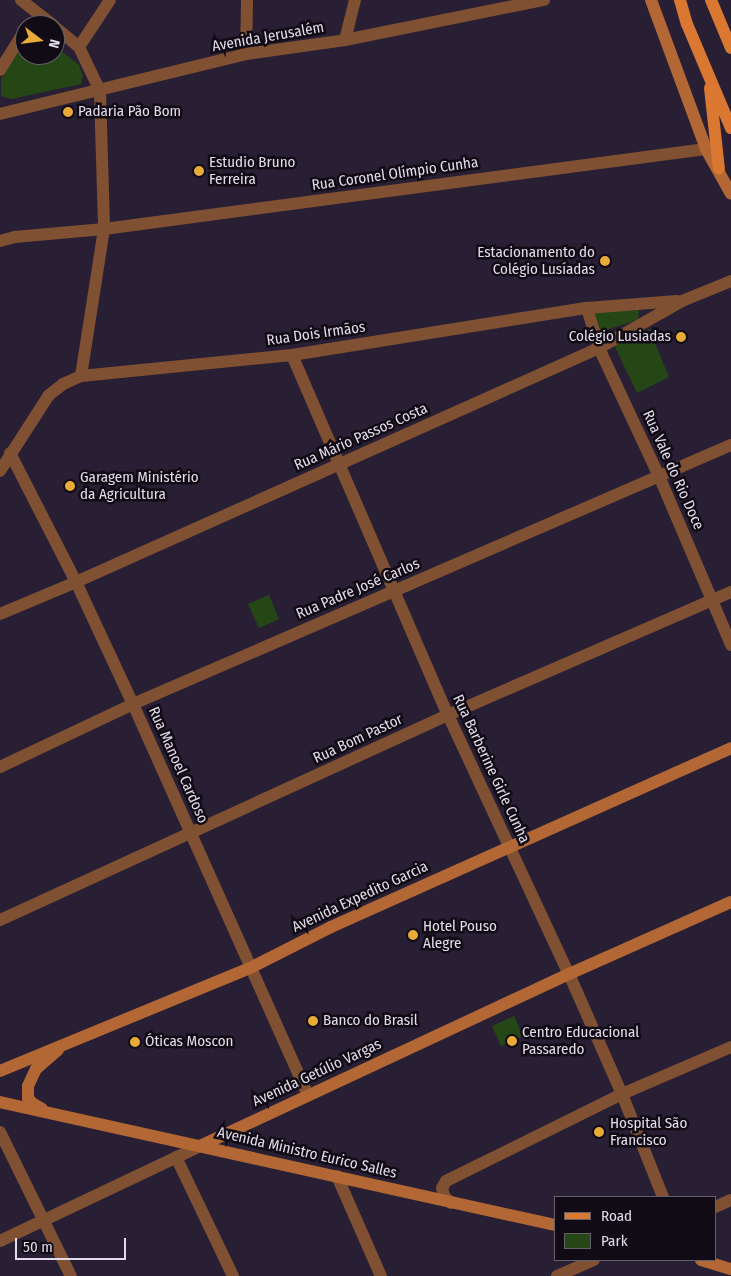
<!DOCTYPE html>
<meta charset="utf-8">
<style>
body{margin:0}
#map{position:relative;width:731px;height:1276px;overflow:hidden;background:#291f34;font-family:"Fira Sans Condensed",sans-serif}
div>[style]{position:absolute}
.green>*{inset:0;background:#254716}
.minor>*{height:12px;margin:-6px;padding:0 6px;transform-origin:6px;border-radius:6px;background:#7f5032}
.tertiary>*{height:12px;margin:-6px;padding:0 6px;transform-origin:6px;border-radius:6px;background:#7f5032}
.secondary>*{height:12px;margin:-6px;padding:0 6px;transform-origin:6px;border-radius:6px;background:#b36734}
.primary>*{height:12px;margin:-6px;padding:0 6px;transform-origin:6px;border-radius:6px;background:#da7832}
.dots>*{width:14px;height:14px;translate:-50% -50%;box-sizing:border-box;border:2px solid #100b14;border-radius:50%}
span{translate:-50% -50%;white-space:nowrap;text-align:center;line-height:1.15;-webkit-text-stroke:5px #100b14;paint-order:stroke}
.street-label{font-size:15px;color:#e3dcea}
.poi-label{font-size:15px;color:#e3dcea}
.left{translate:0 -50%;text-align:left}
.right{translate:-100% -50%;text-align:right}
.legend{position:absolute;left:554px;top:1196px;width:162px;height:65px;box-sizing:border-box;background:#100b14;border:1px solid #645f6a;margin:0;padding:6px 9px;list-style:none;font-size:15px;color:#e3dcea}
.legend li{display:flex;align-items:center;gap:10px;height:25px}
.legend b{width:25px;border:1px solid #645f6a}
.north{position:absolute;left:15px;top:15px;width:50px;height:50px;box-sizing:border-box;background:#100b14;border:1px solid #645f6a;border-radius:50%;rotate:105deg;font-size:14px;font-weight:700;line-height:20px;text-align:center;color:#e3dcea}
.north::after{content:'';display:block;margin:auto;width:18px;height:22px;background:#e9ab38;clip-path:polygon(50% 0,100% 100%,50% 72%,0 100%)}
.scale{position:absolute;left:15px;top:1238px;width:111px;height:22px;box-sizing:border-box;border:2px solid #e3dcea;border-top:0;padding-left:6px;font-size:15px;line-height:18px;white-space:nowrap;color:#e3dcea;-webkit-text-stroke:4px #100b14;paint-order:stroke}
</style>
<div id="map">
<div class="green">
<i style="clip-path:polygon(25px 42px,25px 55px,55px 55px,55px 46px,79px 65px,83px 76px,81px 84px,11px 99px,1px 96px,1px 79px)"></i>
<i style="clip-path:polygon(639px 310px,638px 320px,599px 332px,594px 313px)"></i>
<i style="clip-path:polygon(649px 329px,669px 377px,637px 393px,614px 345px)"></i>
<i style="clip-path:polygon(269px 595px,279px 619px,259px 628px,248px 604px)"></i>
<i style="clip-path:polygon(514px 1016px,523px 1036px,501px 1046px,492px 1026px)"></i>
</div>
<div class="minor">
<i style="left:21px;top:0;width:41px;rotate:38deg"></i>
<i style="left:55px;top:27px;width:31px;rotate:40deg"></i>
<i style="left:79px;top:47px;width:49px;rotate:64.5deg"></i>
<i style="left:100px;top:91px;width:138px;rotate:88.3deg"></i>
<i style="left:104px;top:229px;width:149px;rotate:98.9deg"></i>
<i style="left:345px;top:40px;width:41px;rotate:-76deg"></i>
<i style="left:79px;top:47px;width:56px;rotate:-56.6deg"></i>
<i style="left:246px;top:54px;width:54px;rotate:-88.9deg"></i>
<i style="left:0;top:70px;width:47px;rotate:-58deg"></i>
<i style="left:0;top:241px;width:16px;rotate:-15deg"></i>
<i style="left:15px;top:237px;width:89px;rotate:-5.1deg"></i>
<i style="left:104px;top:229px;width:607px;rotate:-7.57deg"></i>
<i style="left:587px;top:308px;width:42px;rotate:73.3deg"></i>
<i style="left:599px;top:348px;width:141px;rotate:64.9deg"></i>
<i style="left:659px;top:476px;width:184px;rotate:66.9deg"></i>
<i style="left:292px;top:355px;width:392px;rotate:66.6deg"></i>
<i style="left:448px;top:715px;width:286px;rotate:65deg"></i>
<i style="left:569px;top:974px;width:131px;rotate:66.2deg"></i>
<i style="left:622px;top:1094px;width:111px;rotate:68.3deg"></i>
<i style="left:10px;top:453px;width:145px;rotate:62.9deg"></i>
<i style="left:76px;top:582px;width:135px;rotate:65deg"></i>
<i style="left:133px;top:704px;width:428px;rotate:65.9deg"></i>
<i style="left:0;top:471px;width:90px;rotate:-57.2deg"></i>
<i style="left:49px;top:395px;width:18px;rotate:-38deg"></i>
<i style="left:63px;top:384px;width:20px;rotate:-24deg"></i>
<i style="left:81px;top:376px;width:212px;rotate:-5.7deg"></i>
<i style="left:292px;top:355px;width:299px;rotate:-9.1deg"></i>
<i style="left:587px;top:308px;width:90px;rotate:-4.4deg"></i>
<i style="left:0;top:614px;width:82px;rotate:-22.8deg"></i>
<i style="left:76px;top:582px;width:573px;rotate:-24.1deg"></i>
<i style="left:599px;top:348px;width:95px;rotate:-29.5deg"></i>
<i style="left:682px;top:301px;width:53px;rotate:-22.2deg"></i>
<i style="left:0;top:767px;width:147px;rotate:-25.3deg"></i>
<i style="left:133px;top:704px;width:652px;rotate:-23.42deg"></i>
<i style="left:0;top:920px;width:493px;rotate:-24.6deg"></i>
<i style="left:448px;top:715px;width:309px;rotate:-23.5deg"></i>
<i style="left:0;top:1132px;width:161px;rotate:63.8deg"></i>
<i style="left:176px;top:1157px;width:132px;rotate:64.4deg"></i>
<i style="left:337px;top:1176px;width:109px;rotate:66.3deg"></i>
<i style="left:451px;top:1203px;width:10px;rotate:-135deg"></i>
<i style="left:444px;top:1196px;width:8px;rotate:-104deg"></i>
<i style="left:442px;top:1188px;width:8px;rotate:-60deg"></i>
<i style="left:446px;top:1181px;width:196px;rotate:-26.3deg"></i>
<i style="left:622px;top:1094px;width:119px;rotate:-23.3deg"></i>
<i style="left:715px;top:1207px;width:17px;rotate:-24deg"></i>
<i style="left:0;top:1241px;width:221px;rotate:-25.4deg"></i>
<i style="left:557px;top:1276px;width:40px;rotate:-23.4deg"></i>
</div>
<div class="tertiary">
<i style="left:0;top:114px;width:253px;rotate:-13.7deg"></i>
<i style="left:246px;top:54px;width:100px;rotate:-8deg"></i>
<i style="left:345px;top:40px;width:203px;rotate:-11.4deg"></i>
</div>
<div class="secondary">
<i style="left:651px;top:0;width:159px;rotate:69.7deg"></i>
<i style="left:706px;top:149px;width:51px;rotate:60.9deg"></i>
<i style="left:0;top:1071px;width:270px;rotate:-22.4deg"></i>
<i style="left:250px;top:968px;width:91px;rotate:-26.8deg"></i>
<i style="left:331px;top:927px;width:438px;rotate:-24.1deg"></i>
<i style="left:0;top:1102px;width:568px;rotate:12.5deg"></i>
<i style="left:42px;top:1109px;width:12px;rotate:-149deg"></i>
<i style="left:32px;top:1103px;width:6px;rotate:-129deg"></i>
<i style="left:28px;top:1098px;width:12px;rotate:-90deg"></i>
<i style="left:28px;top:1086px;width:19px;rotate:-65deg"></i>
<i style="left:36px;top:1069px;width:29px;rotate:-41deg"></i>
<i style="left:200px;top:1146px;width:407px;rotate:-25deg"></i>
<i style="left:569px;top:974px;width:177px;rotate:-24deg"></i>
<i style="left:701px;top:1260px;width:31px;rotate:17deg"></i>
</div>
<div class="primary">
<i style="left:680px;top:0;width:25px;rotate:74deg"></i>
<i style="left:687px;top:24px;width:113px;rotate:67.1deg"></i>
<i style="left:711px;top:0;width:52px;rotate:67.4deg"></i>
<i style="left:710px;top:88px;width:81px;rotate:83.7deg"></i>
</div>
<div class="dots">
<i style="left:68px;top:112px;background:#e9ab38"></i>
<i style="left:199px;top:171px;background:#e9ab38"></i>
<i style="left:605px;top:261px;background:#e9ab38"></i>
<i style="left:681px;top:337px;background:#e9ab38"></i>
<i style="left:70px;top:486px;background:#e9ab38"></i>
<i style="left:413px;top:935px;background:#e9ab38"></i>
<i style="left:313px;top:1021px;background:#e9ab38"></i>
<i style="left:512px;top:1041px;background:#e9ab38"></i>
<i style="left:135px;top:1042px;background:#e9ab38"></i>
<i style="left:599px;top:1132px;background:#e9ab38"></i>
</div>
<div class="street-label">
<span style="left:268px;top:37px;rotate:-10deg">Avenida Jerusalém</span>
<span style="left:395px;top:174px;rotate:-8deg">Rua Coronel Olímpio Cunha</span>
<span style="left:316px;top:334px;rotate:-8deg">Rua Dois Irmãos</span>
<span style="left:361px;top:437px;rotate:-24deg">Rua Mário Passos Costa</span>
<span style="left:673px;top:470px;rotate:66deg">Rua Vale do Rio Doce</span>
<span style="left:358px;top:589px;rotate:-23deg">Rua Padre José Carlos</span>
<span style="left:358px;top:739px;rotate:-25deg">Rua Bom Pastor</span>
<span style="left:178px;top:765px;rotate:66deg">Rua Manoel Cardoso</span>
<span style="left:491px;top:769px;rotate:65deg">Rua Barberine Girle Cunha</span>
<span style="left:360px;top:897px;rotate:-25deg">Avenida Expedito Garcia</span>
<span style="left:317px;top:1073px;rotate:-25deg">Avenida Getúlio Vargas</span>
<span style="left:307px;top:1153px;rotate:13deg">Avenida Ministro Eurico Salles</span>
</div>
<div class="poi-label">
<span class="left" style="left:78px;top:112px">Padaria Pão Bom</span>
<span class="left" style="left:209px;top:171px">Estudio Bruno<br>Ferreira</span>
<span class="right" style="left:595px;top:261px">Estacionamento do<br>Colégio Lusíadas</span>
<span class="right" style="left:671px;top:337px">Colégio Lusiadas</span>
<span class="left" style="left:80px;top:486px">Garagem Ministério<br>da Agricultura</span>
<span class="left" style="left:423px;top:935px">Hotel Pouso<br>Alegre</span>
<span class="left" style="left:323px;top:1021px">Banco do Brasil</span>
<span class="left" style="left:522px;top:1041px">Centro Educacional<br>Passaredo</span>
<span class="left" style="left:145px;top:1042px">Óticas Moscon</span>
<span class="left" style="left:610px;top:1132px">Hospital São<br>Francisco</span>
</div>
<ul class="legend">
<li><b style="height:6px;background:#da7832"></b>Road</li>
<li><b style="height:14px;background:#254716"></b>Park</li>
</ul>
<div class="north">N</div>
<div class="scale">50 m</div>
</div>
